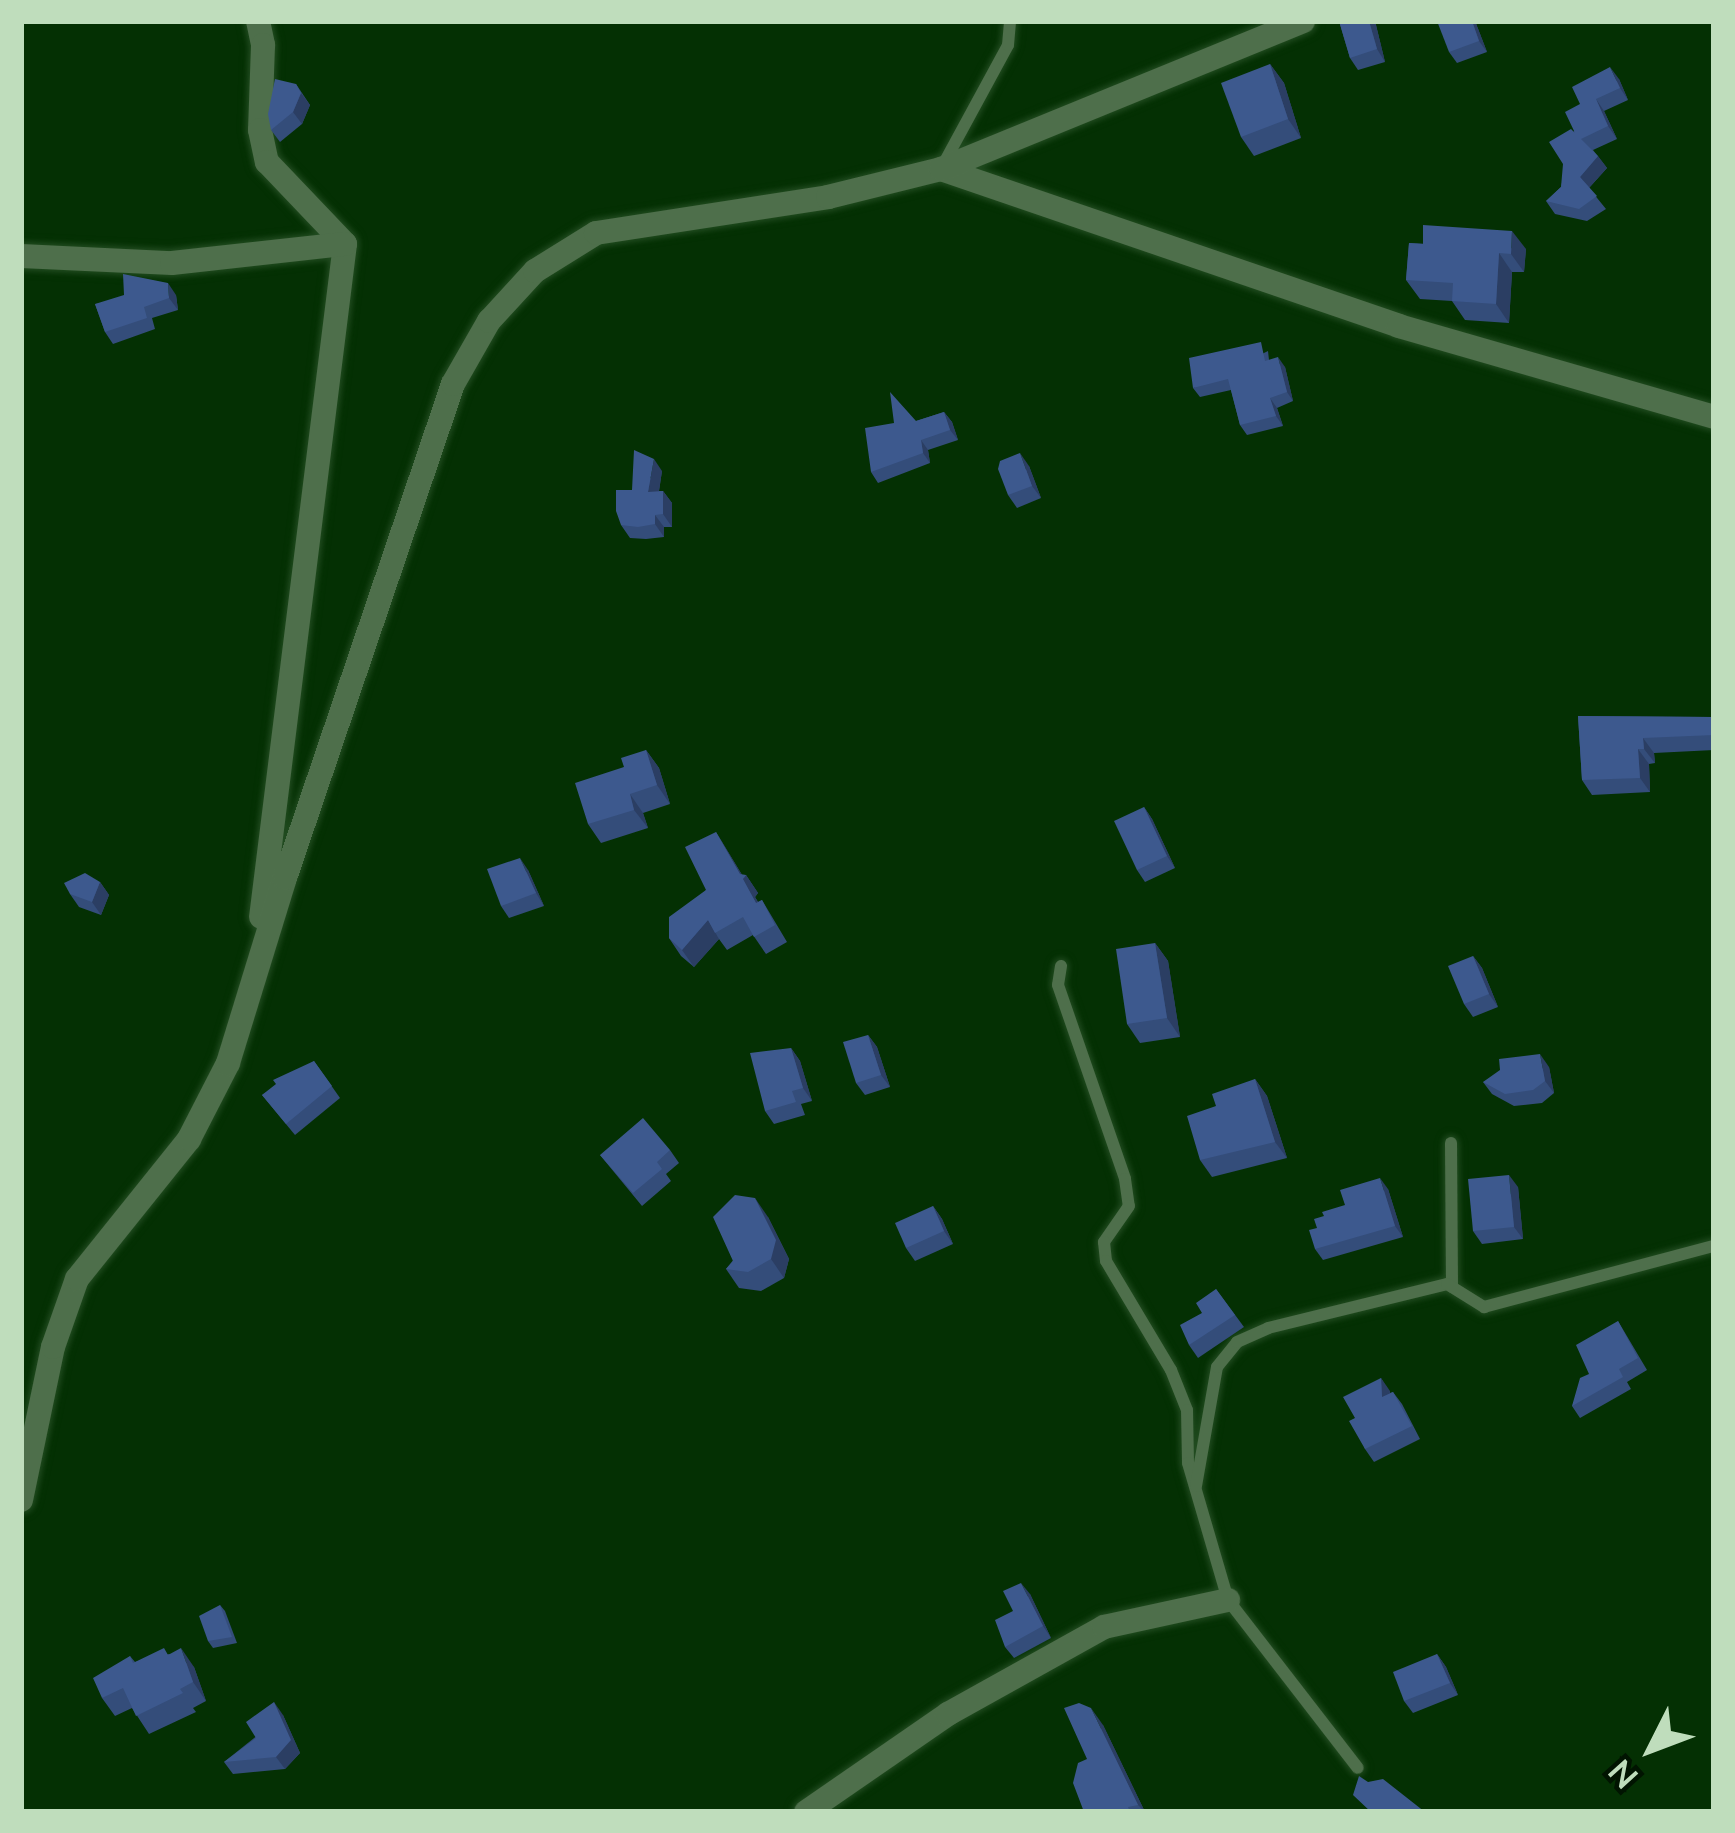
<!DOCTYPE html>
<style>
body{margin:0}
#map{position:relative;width:1735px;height:1833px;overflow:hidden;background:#043003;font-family:"Nunito Sans",sans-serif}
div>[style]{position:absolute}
.roads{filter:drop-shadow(0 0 3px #224c21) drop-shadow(0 0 3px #224c21)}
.service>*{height:12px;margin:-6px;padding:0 6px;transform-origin:6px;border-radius:6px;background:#4e6f4b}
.minor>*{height:24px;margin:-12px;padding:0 12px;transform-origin:12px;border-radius:12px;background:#4e6f4b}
.wall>*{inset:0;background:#344d7a}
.shaded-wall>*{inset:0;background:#2b3e63}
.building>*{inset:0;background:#3d598e}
span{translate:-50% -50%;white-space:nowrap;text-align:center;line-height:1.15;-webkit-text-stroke:10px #011401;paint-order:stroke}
.frame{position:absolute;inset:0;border:24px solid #bfddbc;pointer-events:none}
.north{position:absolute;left:1591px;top:1689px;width:120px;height:120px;-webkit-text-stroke:9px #011401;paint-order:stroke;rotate:228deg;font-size:33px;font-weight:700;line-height:48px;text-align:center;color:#bfddbc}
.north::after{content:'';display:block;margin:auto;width:42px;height:54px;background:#bfddbc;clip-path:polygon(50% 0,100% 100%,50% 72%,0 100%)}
</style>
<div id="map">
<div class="roads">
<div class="service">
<i style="left:944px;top:163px;width:134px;rotate:-61.5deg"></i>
<i style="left:1008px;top:45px;width:24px;rotate:-85deg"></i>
<i style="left:1061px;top:966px;width:19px;rotate:99deg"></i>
<i style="left:1058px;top:985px;width:205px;rotate:70.9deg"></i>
<i style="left:1125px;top:1179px;width:27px;rotate:82deg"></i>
<i style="left:1129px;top:1206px;width:44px;rotate:124.8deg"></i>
<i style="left:1104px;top:1242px;width:19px;rotate:84deg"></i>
<i style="left:1106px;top:1261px;width:127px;rotate:59.2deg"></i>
<i style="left:1171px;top:1370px;width:43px;rotate:68.2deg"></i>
<i style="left:1187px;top:1410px;width:53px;rotate:88.9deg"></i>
<i style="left:1188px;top:1463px;width:143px;rotate:73.7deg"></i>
<i style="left:1228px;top:1600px;width:212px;rotate:52.3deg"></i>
<i style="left:1451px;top:1143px;width:144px;rotate:89.6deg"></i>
<i style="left:1196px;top:1486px;width:121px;rotate:-80deg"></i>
<i style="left:1217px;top:1367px;width:32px;rotate:-51deg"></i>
<i style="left:1237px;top:1342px;width:34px;rotate:-24deg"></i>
<i style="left:1268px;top:1328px;width:184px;rotate:-13.8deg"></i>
<i style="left:1447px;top:1284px;width:44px;rotate:31.9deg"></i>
<i style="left:1484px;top:1307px;width:238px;rotate:-14.9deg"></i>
</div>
<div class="minor">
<i style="left:258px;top:21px;width:25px;rotate:78deg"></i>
<i style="left:263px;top:45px;width:85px;rotate:92deg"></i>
<i style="left:260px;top:130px;width:33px;rotate:78deg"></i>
<i style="left:267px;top:162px;width:113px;rotate:46.4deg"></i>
<i style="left:345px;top:244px;width:678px;rotate:97.11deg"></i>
<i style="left:941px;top:169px;width:484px;rotate:18.9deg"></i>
<i style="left:1399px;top:326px;width:328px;rotate:16.1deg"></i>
<i style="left:21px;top:256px;width:151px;rotate:2.7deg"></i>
<i style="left:172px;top:263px;width:174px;rotate:-6.3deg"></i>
<i style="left:21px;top:1500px;width:156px;rotate:-78.2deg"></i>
<i style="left:53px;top:1347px;width:72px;rotate:-70.6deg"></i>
<i style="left:77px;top:1279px;width:179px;rotate:-51.3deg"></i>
<i style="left:189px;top:1139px;width:85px;rotate:-62.8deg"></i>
<i style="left:228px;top:1063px;width:194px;rotate:-72.9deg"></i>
<i style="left:285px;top:878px;width:522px;rotate:-71.22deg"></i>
<i style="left:453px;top:384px;width:73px;rotate:-60.3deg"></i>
<i style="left:489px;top:321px;width:68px;rotate:-47.4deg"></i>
<i style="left:535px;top:271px;width:72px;rotate:-31.9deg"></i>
<i style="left:596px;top:233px;width:235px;rotate:-8.8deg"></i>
<i style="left:828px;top:197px;width:116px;rotate:-13.9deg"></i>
<i style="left:941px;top:169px;width:391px;rotate:-22.2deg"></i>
<i style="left:806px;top:1812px;width:173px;rotate:-34.6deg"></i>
<i style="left:948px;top:1714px;width:179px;rotate:-29.1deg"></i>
<i style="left:1104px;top:1627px;width:127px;rotate:-12.3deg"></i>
</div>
</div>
<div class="wall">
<i style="clip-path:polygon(1339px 21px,1375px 21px,1385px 62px,1358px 70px,1350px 58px)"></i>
<i style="clip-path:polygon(1475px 21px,1487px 52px,1457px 63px,1449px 52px)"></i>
<i style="clip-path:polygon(1270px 64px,1284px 83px,1301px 138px,1254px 156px,1241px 137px)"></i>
<i style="clip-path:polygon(1619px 79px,1628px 100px,1604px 111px,1617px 139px,1593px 150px,1607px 168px,1589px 188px,1606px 209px,1587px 221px,1555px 214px,1546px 201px,1561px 187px,1580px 104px)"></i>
<i style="clip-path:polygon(296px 84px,310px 105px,302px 124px,280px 142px,271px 130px)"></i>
<i style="clip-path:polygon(1409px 243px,1526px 249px,1524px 272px,1512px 272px,1509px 323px,1465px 320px,1452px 301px,1420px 299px,1406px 280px)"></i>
<i style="clip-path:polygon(176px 295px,178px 310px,152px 318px,155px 329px,113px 344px,105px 332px,95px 304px)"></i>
<i style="clip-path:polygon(1268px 351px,1269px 360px,1285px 367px,1293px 401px,1277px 408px,1283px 426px,1247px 435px,1240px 425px,1231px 390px,1200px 397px,1193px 388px)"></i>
<i style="clip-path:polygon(944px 412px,952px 422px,958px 440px,928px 450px,930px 463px,878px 483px,871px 472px,916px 421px)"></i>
<i style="clip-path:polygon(1029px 466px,1041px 498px,1017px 508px,1008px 495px)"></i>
<i style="clip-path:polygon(662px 471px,659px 491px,663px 491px,672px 503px,672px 527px,664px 527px,664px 537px,646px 539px,630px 538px,621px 525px,632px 490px)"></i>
<i style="clip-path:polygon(1578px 716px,1714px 717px,1714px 750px,1654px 753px,1655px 763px,1649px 764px,1650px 792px,1592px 795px,1582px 780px)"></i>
<i style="clip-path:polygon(646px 750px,659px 768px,670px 804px,643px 813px,648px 828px,601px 843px,588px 824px,624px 767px)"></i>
<i style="clip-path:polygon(1144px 807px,1152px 819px,1175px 868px,1145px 882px,1137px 870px)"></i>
<i style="clip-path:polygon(716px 832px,742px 875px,746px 875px,758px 893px,755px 897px,758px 902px,762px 900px,787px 942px,766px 954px,753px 935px,727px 950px,719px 939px,694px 967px,681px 956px,669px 938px,706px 890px)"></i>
<i style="clip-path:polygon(528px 870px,544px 906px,509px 918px,501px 906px)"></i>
<i style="clip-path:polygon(100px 882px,109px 895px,101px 915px,79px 907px,70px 894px)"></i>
<i style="clip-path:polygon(1155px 943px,1168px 961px,1180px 1037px,1140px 1043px,1127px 1024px)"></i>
<i style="clip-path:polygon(1473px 956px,1482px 968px,1498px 1007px,1473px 1017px,1464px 1004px)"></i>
<i style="clip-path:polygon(868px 1035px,877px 1047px,890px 1087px,865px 1095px,856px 1083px)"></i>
<i style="clip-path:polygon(791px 1048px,800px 1061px,812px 1101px,801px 1104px,805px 1115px,774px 1124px,765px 1111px)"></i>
<i style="clip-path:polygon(314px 1061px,340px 1098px,295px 1135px,262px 1095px)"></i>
<i style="clip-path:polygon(1549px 1067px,1554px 1093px,1542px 1103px,1514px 1106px,1492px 1094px,1483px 1082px)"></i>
<i style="clip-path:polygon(1255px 1079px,1267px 1096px,1287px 1158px,1212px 1177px,1200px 1160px,1216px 1106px)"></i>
<i style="clip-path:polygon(670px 1150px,679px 1163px,666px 1174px,671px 1181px,642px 1206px,600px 1155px)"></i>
<i style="clip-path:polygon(1518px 1187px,1523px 1239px,1482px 1244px,1473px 1231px)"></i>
<i style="clip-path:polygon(1388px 1189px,1403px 1237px,1323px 1260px,1315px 1249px,1317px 1228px)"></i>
<i style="clip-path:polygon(933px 1206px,942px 1219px,953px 1244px,915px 1261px,906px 1248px)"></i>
<i style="clip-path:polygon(768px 1217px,789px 1259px,784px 1278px,761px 1291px,739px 1288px,726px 1269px)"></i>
<i style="clip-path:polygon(1216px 1289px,1244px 1327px,1198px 1358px,1189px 1345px,1202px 1313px)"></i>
<i style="clip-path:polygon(1618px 1321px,1647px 1370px,1627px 1382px,1631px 1389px,1580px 1418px,1572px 1406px)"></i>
<i style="clip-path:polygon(1381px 1378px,1390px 1393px,1393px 1392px,1402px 1404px,1420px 1439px,1374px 1462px,1365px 1449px,1355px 1418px)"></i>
<i style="clip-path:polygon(1030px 1594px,1051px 1638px,1014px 1658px,1005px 1647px,1013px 1611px)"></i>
<i style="clip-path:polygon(220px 1605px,225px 1611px,237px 1643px,213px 1648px,208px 1641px)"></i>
<i style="clip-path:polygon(169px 1654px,194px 1667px,206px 1701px,193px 1708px,196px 1712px,149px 1734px,132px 1708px,115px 1716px,102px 1698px,130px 1656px,135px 1662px)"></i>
<i style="clip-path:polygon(1437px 1654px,1446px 1667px,1458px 1695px,1413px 1713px,1404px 1701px)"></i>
<i style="clip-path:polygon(283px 1715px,300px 1753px,285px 1769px,233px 1774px,224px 1762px)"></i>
<i style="clip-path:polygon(1103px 1725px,1145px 1812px,1084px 1812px,1087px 1759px)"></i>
</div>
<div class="shaded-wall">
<i style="clip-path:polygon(1369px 21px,1375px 21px,1385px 62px,1377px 49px)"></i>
<i style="clip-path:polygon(1472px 21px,1475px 21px,1487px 52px,1479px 41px)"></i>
<i style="clip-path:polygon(1270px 64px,1284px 83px,1301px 138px,1288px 119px)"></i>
<i style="clip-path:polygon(1610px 67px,1619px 79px,1628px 100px,1620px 88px)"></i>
<i style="clip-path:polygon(301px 93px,310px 105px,302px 124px,293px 112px)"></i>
<i style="clip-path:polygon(1596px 99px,1604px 111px,1617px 139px,1608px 126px)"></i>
<i style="clip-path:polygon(1598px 156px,1607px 168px,1588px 189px,1580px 177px)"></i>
<i style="clip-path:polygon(1512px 231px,1526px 249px,1524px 272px,1511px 254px)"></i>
<i style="clip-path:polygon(1499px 253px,1512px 272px,1509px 323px,1496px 304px)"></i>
<i style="clip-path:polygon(168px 283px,176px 295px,178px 310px,169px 298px)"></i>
<i style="clip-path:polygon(1278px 357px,1285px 367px,1293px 401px,1287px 392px)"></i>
<i style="clip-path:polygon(1270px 398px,1277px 408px,1283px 426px,1276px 416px)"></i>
<i style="clip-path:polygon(944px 412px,952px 422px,958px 440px,950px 430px)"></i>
<i style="clip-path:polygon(921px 440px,928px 450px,930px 463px,923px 453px)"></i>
<i style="clip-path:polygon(1020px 453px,1029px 466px,1041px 498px,1032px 486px)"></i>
<i style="clip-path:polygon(654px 459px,662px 471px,657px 504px,648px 492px)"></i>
<i style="clip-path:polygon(663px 491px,672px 503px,672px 527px,663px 514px)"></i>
<i style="clip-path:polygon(655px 515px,664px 527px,664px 537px,655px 524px)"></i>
<i style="clip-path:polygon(1643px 738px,1654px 753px,1655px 763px,1644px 749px)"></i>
<i style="clip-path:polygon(1638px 749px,1649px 764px,1650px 792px,1640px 778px)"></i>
<i style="clip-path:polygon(646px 750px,659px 768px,670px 804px,657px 785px)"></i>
<i style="clip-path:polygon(630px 794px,643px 813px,648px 828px,634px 810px)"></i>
<i style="clip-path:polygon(1144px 807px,1152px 819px,1175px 868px,1167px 856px)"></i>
<i style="clip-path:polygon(716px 832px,744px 878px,746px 875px,758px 893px,755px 897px,769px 920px,756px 903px)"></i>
<i style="clip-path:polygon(520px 858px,528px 870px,544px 906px,536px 893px)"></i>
<i style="clip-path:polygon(100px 882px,109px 895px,101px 915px,92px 902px)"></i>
<i style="clip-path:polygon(708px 920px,719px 939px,694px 967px,682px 950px)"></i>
<i style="clip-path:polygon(1155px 943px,1168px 961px,1180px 1037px,1167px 1018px)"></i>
<i style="clip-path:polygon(1473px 956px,1482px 968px,1498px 1007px,1489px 994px)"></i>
<i style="clip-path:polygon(868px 1035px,877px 1047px,890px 1087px,881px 1075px)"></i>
<i style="clip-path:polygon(791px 1048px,800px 1061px,812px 1101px,803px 1088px)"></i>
<i style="clip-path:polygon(1540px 1054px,1549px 1067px,1554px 1093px,1545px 1081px)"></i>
<i style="clip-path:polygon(1255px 1079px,1267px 1096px,1287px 1158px,1275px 1142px)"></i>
<i style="clip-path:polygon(1509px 1175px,1518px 1187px,1523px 1239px,1514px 1227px)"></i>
<i style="clip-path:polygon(1380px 1178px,1388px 1189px,1403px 1237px,1395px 1226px)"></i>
<i style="clip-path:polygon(755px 1198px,768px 1217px,789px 1259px,784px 1278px,771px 1259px)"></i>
<i style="clip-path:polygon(933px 1206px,942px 1219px,953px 1244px,944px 1231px)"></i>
<i style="clip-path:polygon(1381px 1378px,1390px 1391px,1391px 1410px,1382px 1397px)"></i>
<i style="clip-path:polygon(1021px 1583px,1030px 1594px,1051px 1638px,1043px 1626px)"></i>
<i style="clip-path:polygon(181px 1648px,194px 1667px,206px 1701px,193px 1682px)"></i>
<i style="clip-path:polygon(1437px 1654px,1446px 1667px,1458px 1695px,1450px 1683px)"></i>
<i style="clip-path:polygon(274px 1702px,283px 1715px,300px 1753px,285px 1769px,276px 1757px)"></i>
<i style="clip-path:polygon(1091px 1708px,1103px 1725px,1145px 1812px,1138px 1805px)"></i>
</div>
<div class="building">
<i style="clip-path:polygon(1339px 21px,1369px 21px,1377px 49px,1350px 58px)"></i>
<i style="clip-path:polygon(1437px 21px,1472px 21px,1479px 41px,1449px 52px)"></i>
<i style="clip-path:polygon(1270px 64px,1288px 119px,1241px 137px,1221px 83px)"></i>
<i style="clip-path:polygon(1610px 67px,1620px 88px,1596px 99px,1608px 126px,1581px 139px,1598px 156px,1580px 177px,1597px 196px,1579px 209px,1546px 201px,1561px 187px,1563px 164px,1549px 142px,1571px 129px,1575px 133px,1565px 112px,1580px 104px,1572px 87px)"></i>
<i style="clip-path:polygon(275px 79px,296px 84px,301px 93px,293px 112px,271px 130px,268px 114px)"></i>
<i style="clip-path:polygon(1423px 225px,1512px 231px,1511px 254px,1499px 253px,1496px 304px,1452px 301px,1453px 283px,1406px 280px,1409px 243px,1423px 244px)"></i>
<i style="clip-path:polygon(123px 274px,168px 283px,169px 298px,144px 307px,147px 318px,105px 332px,95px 304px,124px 295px)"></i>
<i style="clip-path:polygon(1261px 342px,1265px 361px,1278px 357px,1287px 392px,1270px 398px,1276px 416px,1240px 425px,1228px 379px,1193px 388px,1189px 358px)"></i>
<i style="clip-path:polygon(890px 392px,916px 421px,944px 412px,950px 430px,921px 440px,923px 453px,871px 472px,865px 428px,894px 423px)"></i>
<i style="clip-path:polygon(634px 450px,654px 459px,648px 492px,663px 491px,663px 514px,655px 515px,655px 524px,638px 527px,621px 525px,616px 511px,616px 490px,632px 490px)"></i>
<i style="clip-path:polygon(1020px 453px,1032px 486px,1008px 495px,998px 469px,1000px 461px)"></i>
<i style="clip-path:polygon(1712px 611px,1714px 611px,1714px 650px,1712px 650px)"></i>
<i style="clip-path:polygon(1578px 716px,1714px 717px,1714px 735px,1643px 738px,1644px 749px,1638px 749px,1640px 778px,1582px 780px)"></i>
<i style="clip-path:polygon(646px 750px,657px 785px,630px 794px,634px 810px,588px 824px,575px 783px,624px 767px,621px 758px)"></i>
<i style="clip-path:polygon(1144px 807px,1167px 856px,1137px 870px,1114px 821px)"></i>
<i style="clip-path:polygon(716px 832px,740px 874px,746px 875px,743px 879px,756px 903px,762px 900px,775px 925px,754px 937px,743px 917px,715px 933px,708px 920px,682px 950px,669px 938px,669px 917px,706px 890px,685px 847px)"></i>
<i style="clip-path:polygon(520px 858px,536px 893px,501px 906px,487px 869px)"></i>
<i style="clip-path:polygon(85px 873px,100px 882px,92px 902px,70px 894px,64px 883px)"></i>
<i style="clip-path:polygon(1155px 943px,1167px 1018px,1127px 1024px,1116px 949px)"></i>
<i style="clip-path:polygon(1473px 956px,1489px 994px,1464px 1004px,1448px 966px)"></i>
<i style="clip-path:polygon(868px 1035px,881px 1075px,856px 1083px,843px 1042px)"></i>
<i style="clip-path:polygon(791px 1048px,803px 1088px,792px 1091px,796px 1102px,765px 1111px,750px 1053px)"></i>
<i style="clip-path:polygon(1540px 1054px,1545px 1081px,1533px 1090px,1505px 1094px,1483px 1082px,1500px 1070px,1499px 1059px)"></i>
<i style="clip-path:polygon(314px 1061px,332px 1086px,286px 1124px,262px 1095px,276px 1084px,273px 1080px)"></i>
<i style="clip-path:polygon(1255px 1079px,1275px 1142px,1200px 1160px,1187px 1116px,1216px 1106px,1212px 1094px)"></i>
<i style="clip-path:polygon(643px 1118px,670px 1150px,657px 1162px,662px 1169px,633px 1193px,600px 1155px)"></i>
<i style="clip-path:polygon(1509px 1175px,1514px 1227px,1473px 1231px,1468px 1179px)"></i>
<i style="clip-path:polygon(1380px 1178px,1395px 1226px,1315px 1249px,1309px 1230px,1317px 1228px,1314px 1219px,1324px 1216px,1322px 1212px,1345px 1205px,1340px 1190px)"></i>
<i style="clip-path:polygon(735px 1195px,755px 1198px,776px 1240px,771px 1259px,748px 1272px,726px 1269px,733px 1261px,713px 1217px)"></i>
<i style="clip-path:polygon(933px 1206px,944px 1231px,906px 1248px,895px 1223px)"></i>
<i style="clip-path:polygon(1216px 1289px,1235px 1315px,1189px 1345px,1180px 1325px,1202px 1313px,1196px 1303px)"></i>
<i style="clip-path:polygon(1618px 1321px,1638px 1358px,1619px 1369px,1623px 1377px,1572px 1406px,1580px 1378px,1589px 1374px,1576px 1345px)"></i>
<i style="clip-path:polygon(1381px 1378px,1382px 1397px,1393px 1392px,1412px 1426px,1365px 1449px,1349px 1421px,1355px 1418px,1343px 1397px)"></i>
<i style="clip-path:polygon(1021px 1583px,1043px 1626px,1005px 1647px,995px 1620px,1013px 1611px,1003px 1591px)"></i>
<i style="clip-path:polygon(220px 1605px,232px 1637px,208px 1641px,199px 1616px)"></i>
<i style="clip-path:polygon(164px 1648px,168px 1655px,181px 1648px,193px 1682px,180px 1689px,183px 1693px,136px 1716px,123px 1688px,102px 1698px,93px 1678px,130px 1656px,133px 1663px)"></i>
<i style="clip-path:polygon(1437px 1654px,1450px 1683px,1404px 1701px,1393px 1672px)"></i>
<i style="clip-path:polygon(274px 1702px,291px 1740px,276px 1757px,224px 1762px,256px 1738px,246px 1722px)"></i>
<i style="clip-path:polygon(1079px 1703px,1091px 1708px,1138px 1805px,1128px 1807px,1130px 1812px,1084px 1812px,1073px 1783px,1078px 1763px,1087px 1759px,1064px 1708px)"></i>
<i style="clip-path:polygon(1359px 1776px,1368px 1782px,1383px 1779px,1425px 1812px,1371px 1812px,1353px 1795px)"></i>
</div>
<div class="frame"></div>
<div class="north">N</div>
</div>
